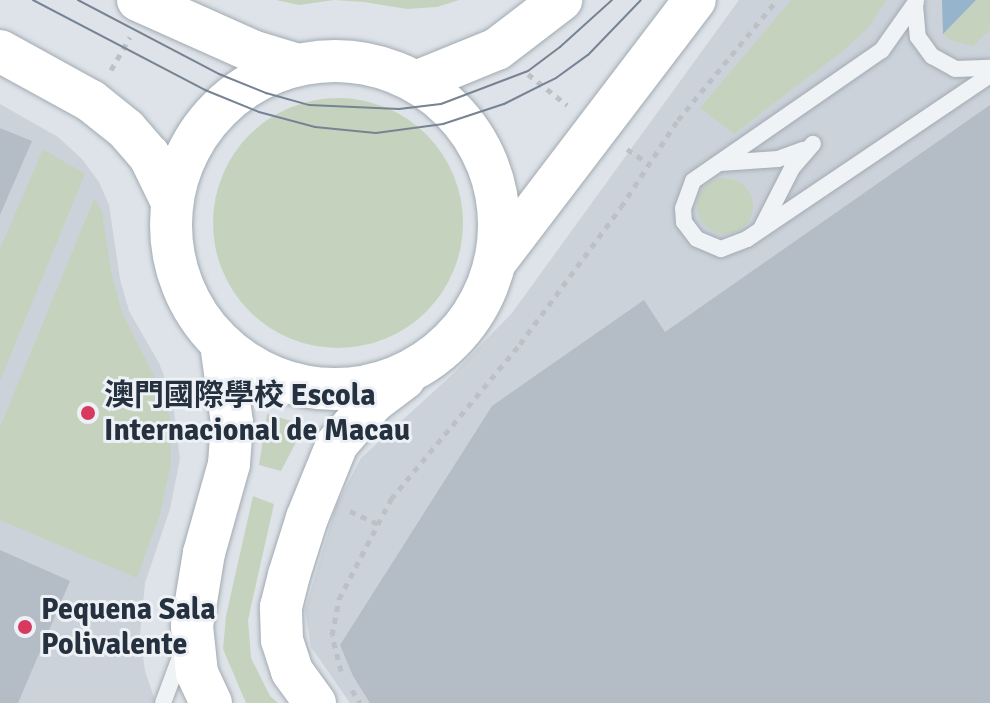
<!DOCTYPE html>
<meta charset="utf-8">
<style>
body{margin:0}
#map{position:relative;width:990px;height:703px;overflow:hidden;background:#dde3e8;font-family:Signika,"Noto Sans SC",sans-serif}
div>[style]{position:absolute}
.built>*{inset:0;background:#cbd2da}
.green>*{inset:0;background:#c5d3be}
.round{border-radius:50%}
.water>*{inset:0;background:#96b4cb}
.building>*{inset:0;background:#b4bcc5}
.path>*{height:5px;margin-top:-2.5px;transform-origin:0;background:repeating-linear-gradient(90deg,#bbc1c7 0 6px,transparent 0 12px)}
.roads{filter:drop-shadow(0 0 2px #a2aab2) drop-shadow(0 0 2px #a2aab2)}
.lane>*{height:16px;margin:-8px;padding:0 8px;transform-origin:8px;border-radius:8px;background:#f0f3f6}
.secondary>*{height:42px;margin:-21px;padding:0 21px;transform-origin:21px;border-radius:21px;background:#fff}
.secondary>.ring{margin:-21px;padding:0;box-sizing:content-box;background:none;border:42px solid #fff;border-radius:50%}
.tram>*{height:2px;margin:-1px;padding:0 1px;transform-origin:1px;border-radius:1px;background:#768393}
.dots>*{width:22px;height:22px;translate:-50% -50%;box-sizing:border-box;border:4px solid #edf1f6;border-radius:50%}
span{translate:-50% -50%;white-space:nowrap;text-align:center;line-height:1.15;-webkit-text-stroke:6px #edf1f6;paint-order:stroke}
.poi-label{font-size:30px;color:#263140;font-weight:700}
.left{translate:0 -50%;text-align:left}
</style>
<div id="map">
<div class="built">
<i style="clip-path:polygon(739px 0,990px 0,990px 703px,350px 703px,311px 647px,305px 610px,336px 506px,361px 458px,455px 372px,512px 313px)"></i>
<i style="clip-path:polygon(0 104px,58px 137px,82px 159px,99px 182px,109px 205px,120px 279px,129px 311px,159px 363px,172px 396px,180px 459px,170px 509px,145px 583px,140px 635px,145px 671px,156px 703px,0 703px)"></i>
</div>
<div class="green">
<i style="clip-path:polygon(276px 0,459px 0,437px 7px,407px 9px,364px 2px,334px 0,299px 5px)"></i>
<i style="clip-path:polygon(791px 0,886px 0,868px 28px,844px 50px,734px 134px,700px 108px)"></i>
<i style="clip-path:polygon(976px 0,990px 0,990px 30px,973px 46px,950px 40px,943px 34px)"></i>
<i class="round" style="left:213px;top:98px;width:250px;height:250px"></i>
<i style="clip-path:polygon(43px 149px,85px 174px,0 381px,0 249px)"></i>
<i class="round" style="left:697px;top:178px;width:56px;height:56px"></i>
<i style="clip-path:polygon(94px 199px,102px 211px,112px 276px,123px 315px,163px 393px,171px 424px,171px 464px,160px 514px,137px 578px,0 520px,0 427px)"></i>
<i style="clip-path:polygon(267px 414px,305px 425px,281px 471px,259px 465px)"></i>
<i style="clip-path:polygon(253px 496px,274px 504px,248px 620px,251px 658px,270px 696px,278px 703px,246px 703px,223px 649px,226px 616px)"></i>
</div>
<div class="water">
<i style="clip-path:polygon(942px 0,976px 0,943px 34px)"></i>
</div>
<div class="building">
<i style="clip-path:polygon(990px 105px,990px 703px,370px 703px,353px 676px,340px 645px,492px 406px,644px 300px,665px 332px)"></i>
<i style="clip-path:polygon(0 128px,32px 141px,0 215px)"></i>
<i style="clip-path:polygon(0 550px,70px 581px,18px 703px,0 703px)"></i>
</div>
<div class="path">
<i style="left:111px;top:70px;width:38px;rotate:-60deg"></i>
<i style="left:528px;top:74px;width:50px;rotate:38.5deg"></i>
<i style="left:627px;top:149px;width:27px;rotate:34deg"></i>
<i style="left:350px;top:511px;width:31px;rotate:25deg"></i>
<i style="left:341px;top:671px;width:37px;rotate:-104deg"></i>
<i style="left:332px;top:635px;width:37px;rotate:-79deg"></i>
<i style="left:339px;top:599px;width:113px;rotate:-62.5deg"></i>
<i style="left:391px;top:499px;width:202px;rotate:-50.2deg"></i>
<i style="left:520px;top:344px;width:170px;rotate:-53.6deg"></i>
<i style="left:621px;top:207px;width:104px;rotate:-56.8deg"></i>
<i style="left:678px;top:120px;width:156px;rotate:-50.5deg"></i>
<i style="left:352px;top:690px;width:15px;rotate:58deg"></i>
</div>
<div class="roads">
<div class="lane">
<i style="left:916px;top:2px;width:59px;rotate:125.3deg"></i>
<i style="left:882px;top:50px;width:230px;rotate:145.3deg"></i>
<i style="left:693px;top:181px;width:29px;rotate:110deg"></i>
<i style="left:683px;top:208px;width:14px;rotate:86deg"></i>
<i style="left:684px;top:222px;width:21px;rotate:53deg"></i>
<i style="left:697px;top:239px;width:26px;rotate:23deg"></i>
<i style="left:721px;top:249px;width:28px;rotate:-21deg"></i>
<i style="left:747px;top:239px;width:293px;rotate:-34deg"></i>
<i style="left:915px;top:5px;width:32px;rotate:85deg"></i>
<i style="left:918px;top:37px;width:24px;rotate:54deg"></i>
<i style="left:932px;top:56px;width:26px;rotate:29deg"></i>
<i style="left:955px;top:69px;width:35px;rotate:-2deg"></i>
<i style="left:720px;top:163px;width:58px;rotate:-3.9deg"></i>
<i style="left:778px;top:159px;width:27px;rotate:-20deg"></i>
<i style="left:762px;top:227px;width:66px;rotate:-63deg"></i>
<i style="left:792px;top:168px;width:32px;rotate:-49deg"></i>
<i style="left:163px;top:703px;width:54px;rotate:-69.6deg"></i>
</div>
<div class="secondary">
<i style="left:138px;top:0;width:125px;rotate:24.1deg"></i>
<i style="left:252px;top:51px;width:45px;rotate:16.8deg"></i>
<i style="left:0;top:51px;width:104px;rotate:28.8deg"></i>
<i style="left:91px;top:101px;width:45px;rotate:38.7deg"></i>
<i style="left:126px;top:129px;width:35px;rotate:49deg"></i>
<i style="left:149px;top:155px;width:50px;rotate:63.9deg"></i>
<i class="ring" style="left:171px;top:61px;width:286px;height:286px"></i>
<i style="left:416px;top:82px;width:87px;rotate:-22.2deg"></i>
<i style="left:497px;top:49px;width:81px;rotate:-37.4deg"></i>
<i style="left:496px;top:261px;width:328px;rotate:-52.7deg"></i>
<i style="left:211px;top:703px;width:33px;rotate:-115deg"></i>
<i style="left:197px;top:673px;width:47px;rotate:-96.1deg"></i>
<i style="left:192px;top:626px;width:74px;rotate:-80.7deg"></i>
<i style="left:204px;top:553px;width:92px;rotate:-74.3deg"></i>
<i style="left:229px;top:464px;width:41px;rotate:-85.8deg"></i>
<i style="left:232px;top:423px;width:80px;rotate:-97.9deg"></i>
<i style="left:315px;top:703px;width:39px;rotate:-126deg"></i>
<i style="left:292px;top:671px;width:33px;rotate:-108deg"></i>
<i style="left:282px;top:640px;width:33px;rotate:-92deg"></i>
<i style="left:281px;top:607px;width:33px;rotate:-76deg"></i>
<i style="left:289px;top:575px;width:60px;rotate:-72.5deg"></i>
<i style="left:307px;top:518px;width:80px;rotate:-67.9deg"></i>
<i style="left:337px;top:444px;width:55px;rotate:-49.4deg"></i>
<i style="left:373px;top:402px;width:39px;rotate:-37deg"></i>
</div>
</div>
<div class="tram">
<i style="left:33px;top:0;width:194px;rotate:27.6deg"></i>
<i style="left:205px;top:90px;width:58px;rotate:22.2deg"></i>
<i style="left:259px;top:112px;width:58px;rotate:15deg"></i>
<i style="left:315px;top:127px;width:61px;rotate:5.6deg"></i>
<i style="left:376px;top:133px;width:68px;rotate:-7.7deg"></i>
<i style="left:443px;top:124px;width:64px;rotate:-18.2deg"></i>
<i style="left:504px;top:104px;width:58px;rotate:-26.6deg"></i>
<i style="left:556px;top:78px;width:39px;rotate:-36deg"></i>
<i style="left:588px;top:55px;width:76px;rotate:-46.1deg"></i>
<i style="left:78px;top:0;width:159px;rotate:27.7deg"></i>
<i style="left:219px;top:74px;width:51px;rotate:22deg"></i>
<i style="left:266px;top:93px;width:45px;rotate:15.6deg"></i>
<i style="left:309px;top:105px;width:90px;rotate:2.5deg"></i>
<i style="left:399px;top:109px;width:42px;rotate:-6.8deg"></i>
<i style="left:441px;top:104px;width:93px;rotate:-20.8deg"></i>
<i style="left:528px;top:71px;width:40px;rotate:-37deg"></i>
<i style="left:560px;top:47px;width:70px;rotate:-42.1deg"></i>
</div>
<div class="dots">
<i style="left:88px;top:413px;background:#d63a5f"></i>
<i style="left:25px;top:627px;background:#d63a5f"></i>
</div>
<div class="poi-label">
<span class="left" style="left:104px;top:413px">澳門國際學校 Escola<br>Internacional de Macau</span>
<span class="left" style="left:41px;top:627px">Pequena Sala<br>Polivalente</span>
</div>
</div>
